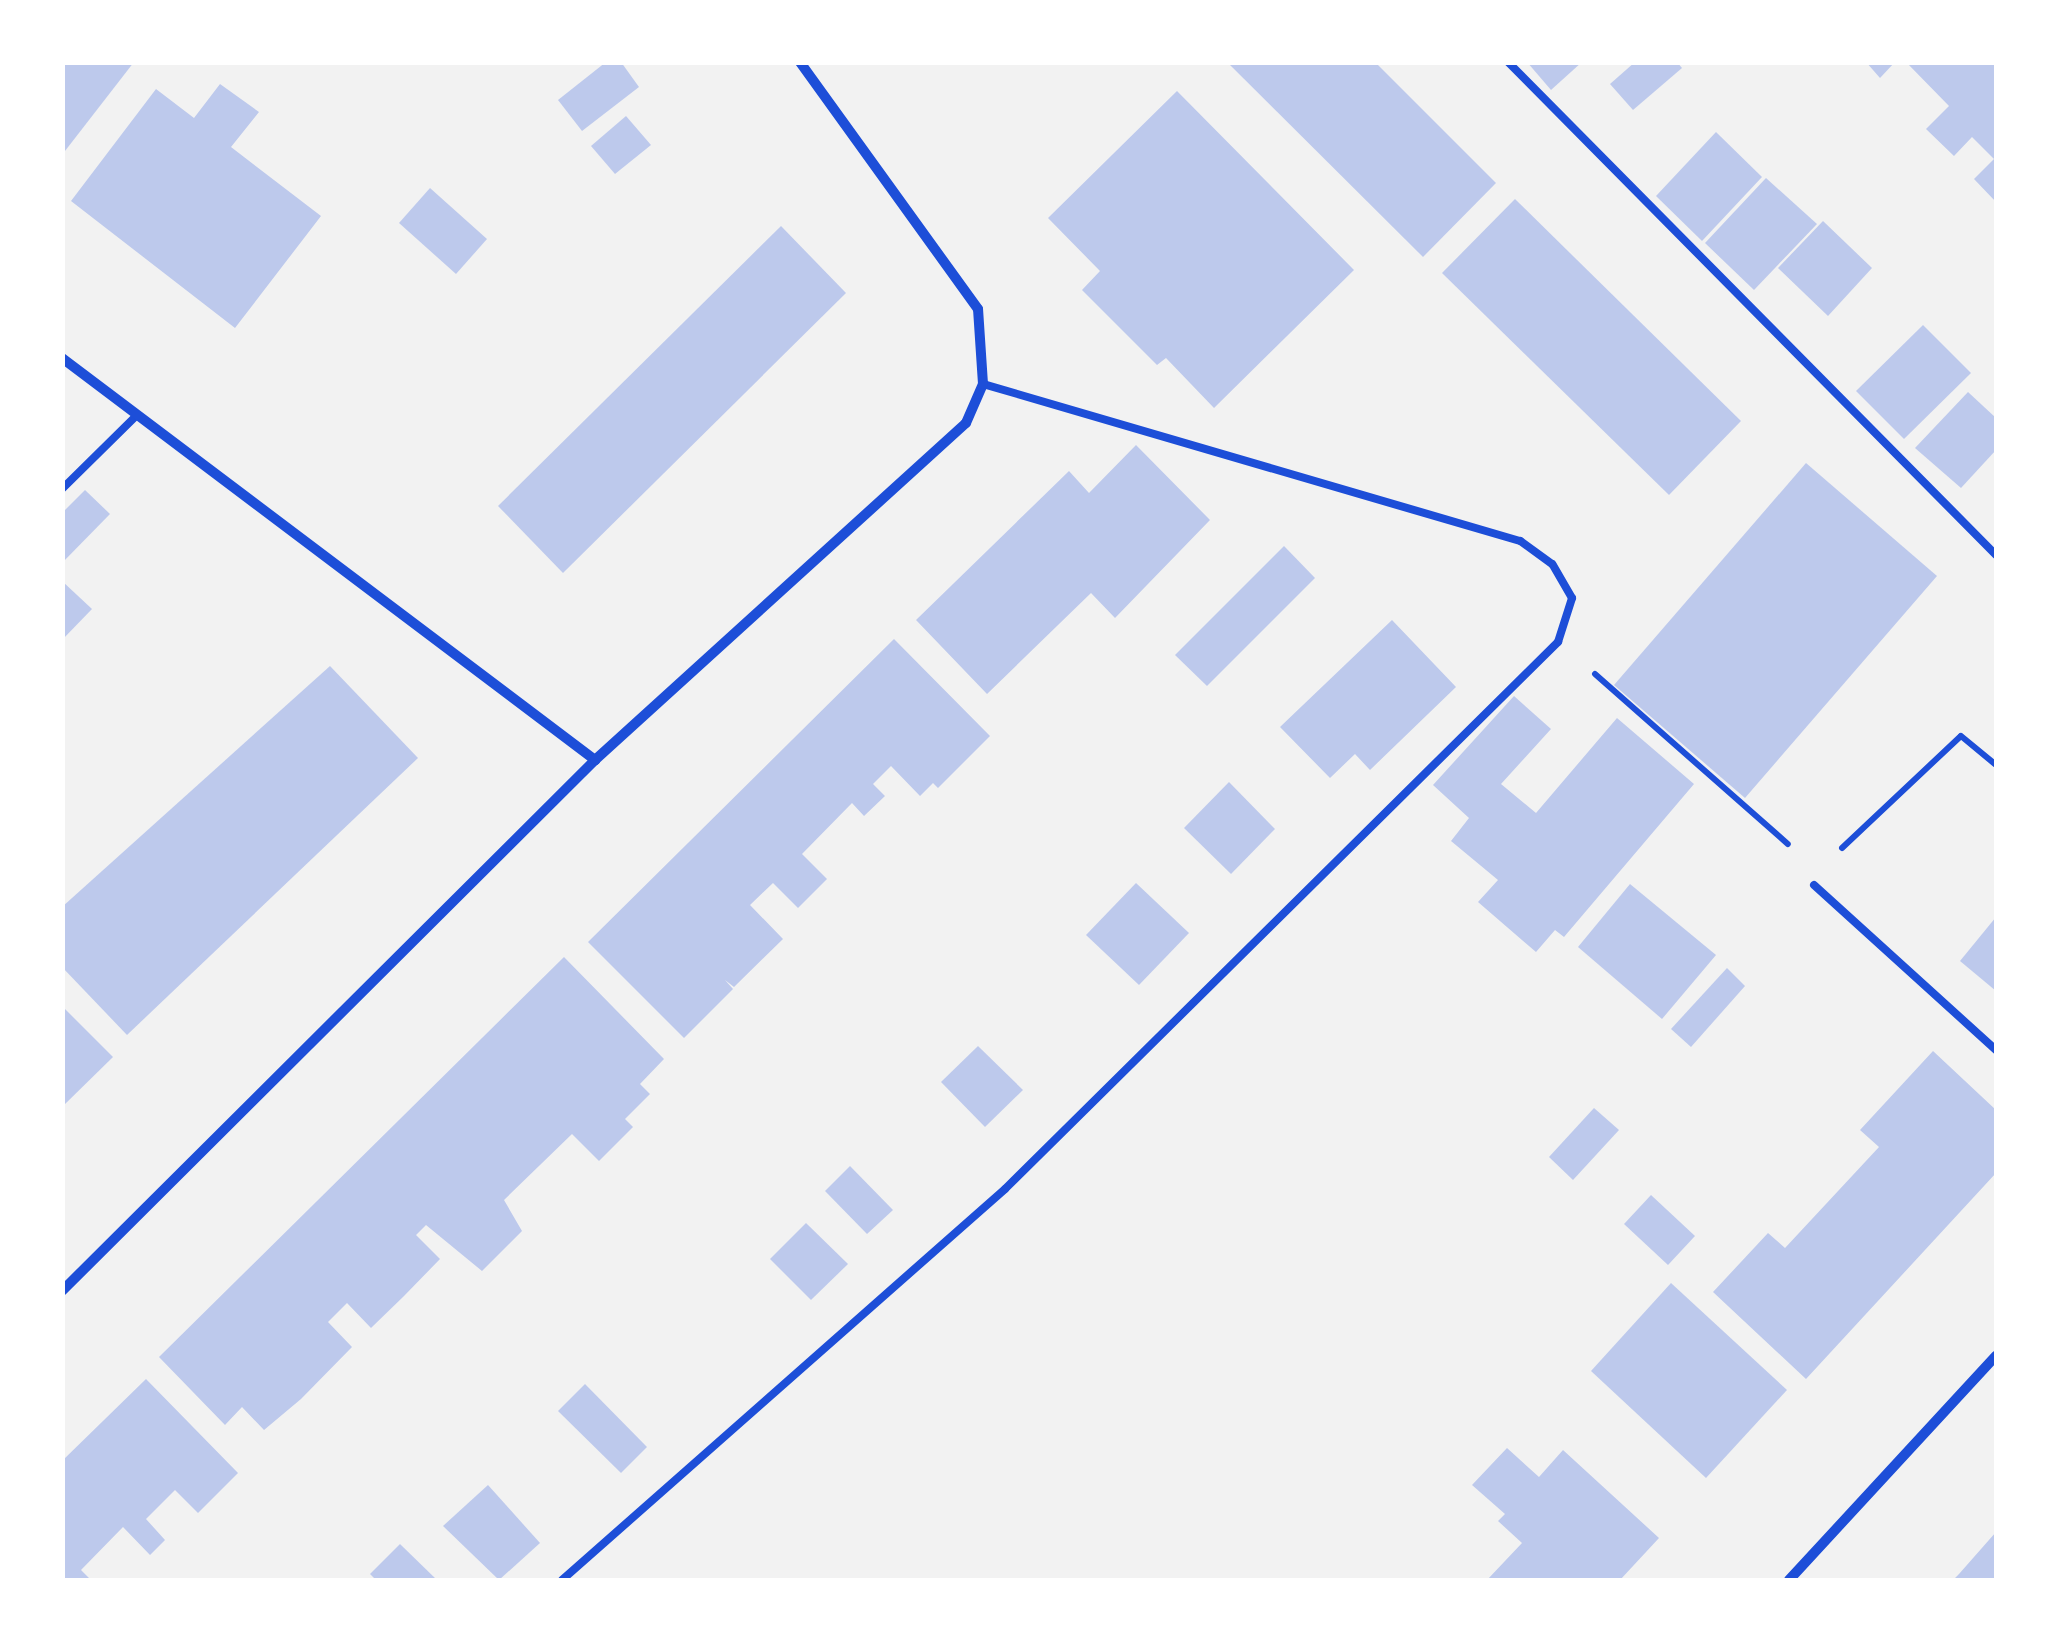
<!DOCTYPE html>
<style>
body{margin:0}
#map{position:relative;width:2059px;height:1643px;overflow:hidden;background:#f2f2f2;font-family:Karla,sans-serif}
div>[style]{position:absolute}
.building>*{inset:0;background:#bdc9ec}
.path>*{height:6px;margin:-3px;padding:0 3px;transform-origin:3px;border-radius:3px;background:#1d4ed8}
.service>*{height:8px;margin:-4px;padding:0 4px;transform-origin:4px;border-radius:4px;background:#1d4ed8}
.minor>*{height:10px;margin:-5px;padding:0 5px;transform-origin:5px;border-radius:5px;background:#1d4ed8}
span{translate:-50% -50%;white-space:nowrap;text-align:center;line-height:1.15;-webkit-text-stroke:8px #fff;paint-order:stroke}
.frame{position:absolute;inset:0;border:65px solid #fff;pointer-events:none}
</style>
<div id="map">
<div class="building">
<i style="clip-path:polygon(62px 62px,134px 62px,65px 151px,62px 150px)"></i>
<i style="clip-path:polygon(606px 62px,621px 62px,639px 87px,582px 131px,558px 100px)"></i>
<i style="clip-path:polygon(1227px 62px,1375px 62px,1496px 183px,1423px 257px)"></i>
<i style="clip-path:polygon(1527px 62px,1582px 62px,1551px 90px)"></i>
<i style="clip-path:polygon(1635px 62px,1677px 62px,1682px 68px,1633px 110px,1610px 84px)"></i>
<i style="clip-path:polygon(1866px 62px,1895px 62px,1880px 78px)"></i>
<i style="clip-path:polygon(1906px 62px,1996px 62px,1996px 202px,1974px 179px,1994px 159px,1972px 137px,1954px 156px,1926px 129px,1949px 106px)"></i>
<i style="clip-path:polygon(220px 84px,259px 112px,231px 147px,321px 216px,235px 328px,71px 201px,156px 89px,194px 118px)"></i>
<i style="clip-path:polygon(1177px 91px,1354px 270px,1214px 408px,1166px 358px,1157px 365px,1082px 290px,1100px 271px,1048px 218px)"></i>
<i style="clip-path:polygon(626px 116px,651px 145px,615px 174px,591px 146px)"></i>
<i style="clip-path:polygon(1716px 132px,1762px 177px,1702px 241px,1656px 196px)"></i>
<i style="clip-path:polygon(1766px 178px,1817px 224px,1754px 290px,1705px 243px)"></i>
<i style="clip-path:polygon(430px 188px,487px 239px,456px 274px,399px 223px)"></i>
<i style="clip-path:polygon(1515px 199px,1741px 421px,1669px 495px,1442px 273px)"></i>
<i style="clip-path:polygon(1823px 221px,1872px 268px,1828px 316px,1778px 268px)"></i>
<i style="clip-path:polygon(781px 226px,846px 293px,563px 573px,498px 506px)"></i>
<i style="clip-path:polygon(1923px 325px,1971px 373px,1904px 439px,1856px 391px)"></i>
<i style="clip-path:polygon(1968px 392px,1996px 418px,1996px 450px,1961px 488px,1915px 448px)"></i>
<i style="clip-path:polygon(1136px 445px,1210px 520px,1115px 618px,1091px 593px,987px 694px,916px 620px,1069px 471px,1089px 493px)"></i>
<i style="clip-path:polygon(1806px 463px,1937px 576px,1745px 798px,1614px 685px)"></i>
<i style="clip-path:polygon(85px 490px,110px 514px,62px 563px,62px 513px)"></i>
<i style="clip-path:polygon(1284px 546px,1315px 578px,1207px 686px,1175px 655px)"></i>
<i style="clip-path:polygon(62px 581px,92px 609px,62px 640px)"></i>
<i style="clip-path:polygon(1392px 620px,1456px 687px,1370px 770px,1355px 754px,1330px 778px,1280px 727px)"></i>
<i style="clip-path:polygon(894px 639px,990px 736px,938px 788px,933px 783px,920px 796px,891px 766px,873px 784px,885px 796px,864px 816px,852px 803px,802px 854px,827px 879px,798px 908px,773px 883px,750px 905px,783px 939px,734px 987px,725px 980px,733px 989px,684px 1038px,588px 942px)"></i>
<i style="clip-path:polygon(330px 666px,418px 758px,127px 1035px,62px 967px,62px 907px)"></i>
<i style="clip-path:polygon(1514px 696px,1551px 729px,1501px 784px,1536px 813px,1617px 718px,1694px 784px,1564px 937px,1555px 930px,1536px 952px,1478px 902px,1498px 880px,1451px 841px,1469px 818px,1433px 785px)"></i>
<i style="clip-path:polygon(1229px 782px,1275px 829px,1231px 874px,1184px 828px)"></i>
<i style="clip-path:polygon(1136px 883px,1189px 933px,1139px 985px,1086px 935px)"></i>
<i style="clip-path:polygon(1630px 884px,1716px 955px,1662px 1019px,1578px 947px)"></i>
<i style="clip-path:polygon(1996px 917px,1996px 991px,1960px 961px)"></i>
<i style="clip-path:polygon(564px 957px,664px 1059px,640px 1084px,650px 1094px,625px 1119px,633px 1127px,599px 1161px,572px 1134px,504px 1200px,522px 1231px,482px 1271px,426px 1225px,416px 1235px,440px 1259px,404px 1296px,371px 1328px,347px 1303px,328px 1322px,352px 1347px,301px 1399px,264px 1430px,242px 1407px,225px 1425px,159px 1357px)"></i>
<i style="clip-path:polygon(1727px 968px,1745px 986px,1691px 1047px,1671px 1029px)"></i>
<i style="clip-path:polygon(62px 1006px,113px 1057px,62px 1107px)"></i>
<i style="clip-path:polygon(978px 1046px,1023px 1090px,985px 1127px,941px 1082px)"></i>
<i style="clip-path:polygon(1933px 1051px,1996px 1110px,1996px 1173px,1806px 1379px,1713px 1292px,1768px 1233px,1785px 1248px,1879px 1147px,1860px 1130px)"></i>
<i style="clip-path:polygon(1594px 1108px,1619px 1130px,1573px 1180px,1549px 1157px)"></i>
<i style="clip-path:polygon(850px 1166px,893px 1210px,867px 1234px,825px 1191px)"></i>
<i style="clip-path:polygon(1651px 1195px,1695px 1236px,1668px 1265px,1624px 1224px)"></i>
<i style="clip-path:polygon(806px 1223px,848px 1264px,811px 1300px,770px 1259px)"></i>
<i style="clip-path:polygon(1671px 1283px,1787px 1390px,1706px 1478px,1591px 1371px)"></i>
<i style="clip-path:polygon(146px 1379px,238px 1473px,198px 1513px,175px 1490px,146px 1519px,165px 1540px,150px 1555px,123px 1527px,81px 1570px,91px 1580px,62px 1580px,62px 1461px)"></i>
<i style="clip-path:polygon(585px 1384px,647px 1447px,621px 1473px,558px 1411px)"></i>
<i style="clip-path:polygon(1507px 1448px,1539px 1477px,1563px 1450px,1659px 1538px,1620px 1580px,1487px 1580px,1522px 1543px,1498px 1521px,1505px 1514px,1472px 1485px)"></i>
<i style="clip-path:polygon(488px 1485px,540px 1543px,499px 1580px,443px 1526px)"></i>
<i style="clip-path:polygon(1996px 1532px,1996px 1580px,1953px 1580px,1959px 1574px)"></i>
<i style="clip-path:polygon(400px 1544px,437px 1580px,376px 1580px,370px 1574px)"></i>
</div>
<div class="path">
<i style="left:1595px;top:674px;width:257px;rotate:41.4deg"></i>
<i style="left:1842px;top:848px;width:163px;rotate:-43.3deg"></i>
<i style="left:1961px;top:736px;width:45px;rotate:39.6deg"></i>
</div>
<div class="service">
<i style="left:1508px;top:62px;width:694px;rotate:45.29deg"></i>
<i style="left:62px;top:489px;width:105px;rotate:-44.6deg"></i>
<i style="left:1814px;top:885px;width:246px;rotate:42.2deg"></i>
<i style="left:562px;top:1580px;width:591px;rotate:-41.43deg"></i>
<i style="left:1005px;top:1189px;width:778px;rotate:-44.69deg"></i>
<i style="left:1558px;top:642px;width:46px;rotate:-72.3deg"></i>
<i style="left:1572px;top:598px;width:39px;rotate:-120deg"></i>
<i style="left:1552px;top:564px;width:39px;rotate:-144deg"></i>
<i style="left:1520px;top:541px;width:559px;rotate:-163.7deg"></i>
</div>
<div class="minor">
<i style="left:62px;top:358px;width:668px;rotate:37.02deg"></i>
<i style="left:62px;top:1291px;width:752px;rotate:-44.89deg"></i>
<i style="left:595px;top:760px;width:501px;rotate:-42.25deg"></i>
<i style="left:966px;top:423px;width:43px;rotate:-66.4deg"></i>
<i style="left:983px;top:384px;width:75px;rotate:-93.8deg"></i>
<i style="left:978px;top:309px;width:304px;rotate:-125.8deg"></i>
<i style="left:1789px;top:1580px;width:305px;rotate:-47.3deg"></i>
</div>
<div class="frame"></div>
</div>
